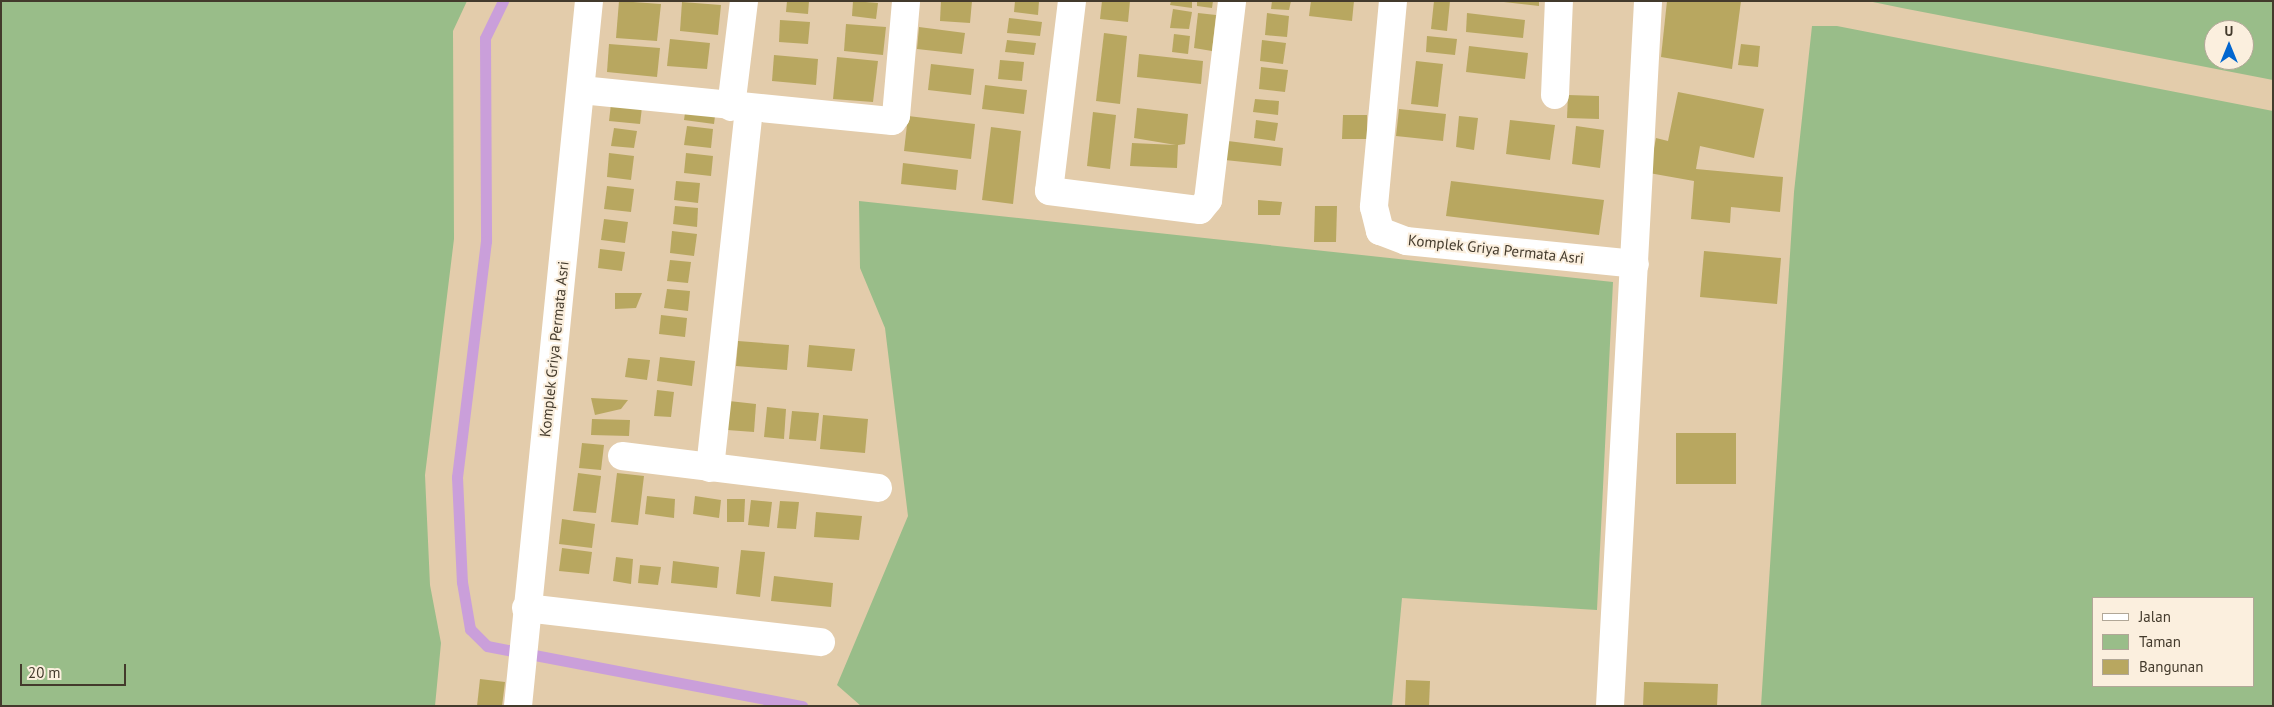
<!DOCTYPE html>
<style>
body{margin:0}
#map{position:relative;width:2274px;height:707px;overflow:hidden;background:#e3ccab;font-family:"PT Sans",sans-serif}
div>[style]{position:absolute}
.green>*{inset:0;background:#99bd89}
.stream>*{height:11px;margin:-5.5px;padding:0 5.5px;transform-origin:5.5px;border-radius:5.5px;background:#ca9fda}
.building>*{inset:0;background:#b8a760}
.street>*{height:28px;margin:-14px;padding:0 14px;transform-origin:14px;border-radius:14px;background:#fff}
span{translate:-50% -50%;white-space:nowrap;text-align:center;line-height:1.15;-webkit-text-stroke:4px #fbefde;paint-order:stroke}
.street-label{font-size:15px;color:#433a2c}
.frame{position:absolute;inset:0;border:2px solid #433a2c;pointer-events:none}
.legend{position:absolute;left:2092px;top:597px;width:162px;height:90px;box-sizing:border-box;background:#fbefde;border:1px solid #b1a797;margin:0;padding:6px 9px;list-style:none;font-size:15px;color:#433a2c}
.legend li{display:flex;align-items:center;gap:10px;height:25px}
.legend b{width:25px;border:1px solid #b1a797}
.north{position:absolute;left:2204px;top:20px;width:50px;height:50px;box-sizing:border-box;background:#fbefde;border:1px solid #b1a797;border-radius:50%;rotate:0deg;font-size:14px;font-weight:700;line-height:20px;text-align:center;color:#433a2c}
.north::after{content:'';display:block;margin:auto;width:18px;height:22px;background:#0266cf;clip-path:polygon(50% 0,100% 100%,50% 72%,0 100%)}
.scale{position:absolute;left:20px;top:664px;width:106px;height:22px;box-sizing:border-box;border:2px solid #433a2c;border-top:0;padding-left:6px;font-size:15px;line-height:18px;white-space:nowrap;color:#433a2c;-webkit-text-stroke:4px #fbefde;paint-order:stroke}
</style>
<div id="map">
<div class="green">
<i style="clip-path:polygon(1px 1px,467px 1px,453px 31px,454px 239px,425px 475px,430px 585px,441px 643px,435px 706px,1px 706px)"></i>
<i style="clip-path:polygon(evenodd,1868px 1px,2273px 1px,2273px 80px,1902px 8px,1868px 1px,2214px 30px,2244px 30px,2244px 60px,2214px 60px,2214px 30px)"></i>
<i style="clip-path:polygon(evenodd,1812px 26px,1837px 26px,2273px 111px,2273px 706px,1761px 706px,1794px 192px,1812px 26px,2093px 598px,2253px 598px,2253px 686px,2093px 686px,2093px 598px)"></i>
<i style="clip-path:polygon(859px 201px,1613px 282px,1597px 610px,1402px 598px,1392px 706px,861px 706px,837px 685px,908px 516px,885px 328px,860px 268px)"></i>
</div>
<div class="stream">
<i style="left:503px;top:1px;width:41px;rotate:115.9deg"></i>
<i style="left:485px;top:38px;width:203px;rotate:89.7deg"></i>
<i style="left:486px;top:241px;width:238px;rotate:97deg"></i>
<i style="left:457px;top:477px;width:105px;rotate:87.3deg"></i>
<i style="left:462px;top:582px;width:48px;rotate:80.3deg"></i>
<i style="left:470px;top:629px;width:24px;rotate:45deg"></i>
<i style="left:487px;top:646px;width:321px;rotate:10.8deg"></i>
</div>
<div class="building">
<i style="clip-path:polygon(619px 1px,661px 4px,657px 41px,616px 38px)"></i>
<i style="clip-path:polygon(787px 1px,809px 1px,808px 14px,786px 12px)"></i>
<i style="clip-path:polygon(853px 1px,878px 3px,876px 19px,852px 16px)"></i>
<i style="clip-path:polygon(941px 1px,972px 1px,970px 23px,940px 21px)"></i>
<i style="clip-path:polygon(1015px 1px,1039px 1px,1038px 15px,1014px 12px)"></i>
<i style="clip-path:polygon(1102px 1px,1130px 1px,1128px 22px,1100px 19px)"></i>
<i style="clip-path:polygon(1171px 1px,1192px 1px,1192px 8px,1170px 5px)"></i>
<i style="clip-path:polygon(1197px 1px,1213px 1px,1212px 8px,1197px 6px)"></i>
<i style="clip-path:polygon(1272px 1px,1291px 1px,1289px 10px,1271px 9px)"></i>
<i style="clip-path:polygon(1311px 1px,1354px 1px,1352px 21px,1309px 16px)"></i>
<i style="clip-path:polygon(1434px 1px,1450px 1px,1447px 31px,1431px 29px)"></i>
<i style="clip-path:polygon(1495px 1px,1539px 1px,1539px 6px)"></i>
<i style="clip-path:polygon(1667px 1px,1741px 1px,1732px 69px,1661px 57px)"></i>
<i style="clip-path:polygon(682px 2px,721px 5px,718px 35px,680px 31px)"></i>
<i style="clip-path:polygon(1173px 9px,1192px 12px,1189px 29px,1170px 28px)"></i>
<i style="clip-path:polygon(1198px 13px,1216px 15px,1212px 51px,1194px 48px)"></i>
<i style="clip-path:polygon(1267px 13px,1289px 16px,1287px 37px,1265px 35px)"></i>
<i style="clip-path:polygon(1467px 13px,1525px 20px,1523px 38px,1466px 32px)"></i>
<i style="clip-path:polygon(1009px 18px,1042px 22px,1040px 36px,1007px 33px)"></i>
<i style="clip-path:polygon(780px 20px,810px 22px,808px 44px,779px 42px)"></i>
<i style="clip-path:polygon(846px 24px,886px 27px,883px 55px,844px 51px)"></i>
<i style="clip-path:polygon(919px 27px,965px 33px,962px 54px,917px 49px)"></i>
<i style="clip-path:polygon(1104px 33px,1127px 36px,1120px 104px,1096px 101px)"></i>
<i style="clip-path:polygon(1174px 34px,1190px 36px,1188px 54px,1172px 52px)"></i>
<i style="clip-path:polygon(1427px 36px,1457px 39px,1455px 55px,1426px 52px)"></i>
<i style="clip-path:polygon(670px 39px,710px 43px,707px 69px,667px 66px)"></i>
<i style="clip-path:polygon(1007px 40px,1036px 43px,1034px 55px,1005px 52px)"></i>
<i style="clip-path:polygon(1262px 40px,1286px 43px,1283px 64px,1260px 61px)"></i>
<i style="clip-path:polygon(609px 44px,660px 48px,657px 77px,607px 72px)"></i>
<i style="clip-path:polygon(1741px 44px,1760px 46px,1758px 67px,1738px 65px)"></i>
<i style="clip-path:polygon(1469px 46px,1528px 53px,1525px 79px,1466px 72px)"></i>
<i style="clip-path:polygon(1139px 54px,1203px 61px,1201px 84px,1137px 77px)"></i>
<i style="clip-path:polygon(774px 55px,818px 59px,816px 85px,772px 81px)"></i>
<i style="clip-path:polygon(837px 57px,878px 61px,873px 102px,833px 99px)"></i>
<i style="clip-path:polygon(1000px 60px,1024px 62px,1022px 81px,998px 79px)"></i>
<i style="clip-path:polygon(1416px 61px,1443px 64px,1438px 107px,1411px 104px)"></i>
<i style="clip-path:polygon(931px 64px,974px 69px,971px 95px,928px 90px)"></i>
<i style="clip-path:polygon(1261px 67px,1288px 70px,1285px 92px,1259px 89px)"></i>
<i style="clip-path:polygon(985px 85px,1027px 90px,1024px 114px,982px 109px)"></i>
<i style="clip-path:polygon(1678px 92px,1764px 109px,1754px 158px,1700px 146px,1696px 169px,1783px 177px,1780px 212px,1731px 207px,1730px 223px,1691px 219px,1694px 181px,1649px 173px,1656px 138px,1668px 141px)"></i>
<i style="clip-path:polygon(1568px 95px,1599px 96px,1599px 119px,1567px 118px)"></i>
<i style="clip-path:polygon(1255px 99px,1279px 101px,1278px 115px,1253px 112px)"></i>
<i style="clip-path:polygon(611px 104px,642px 107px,640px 124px,609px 121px)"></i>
<i style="clip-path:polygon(1137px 108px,1188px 114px,1185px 144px,1178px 145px,1177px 168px,1130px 166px,1132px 143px,1176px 145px,1134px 138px)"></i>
<i style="clip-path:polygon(1399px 109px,1446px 114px,1443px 141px,1396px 136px)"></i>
<i style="clip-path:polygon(1093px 112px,1116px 115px,1110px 169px,1087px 166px)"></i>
<i style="clip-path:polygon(685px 113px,715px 116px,714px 124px,684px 120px)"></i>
<i style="clip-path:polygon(1343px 115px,1367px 115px,1367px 139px,1342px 139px)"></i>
<i style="clip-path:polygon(908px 116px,975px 124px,971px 159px,904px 151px)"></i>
<i style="clip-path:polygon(1459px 116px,1478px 118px,1474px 150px,1456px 147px)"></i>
<i style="clip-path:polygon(1256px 120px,1278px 123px,1275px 141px,1254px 138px)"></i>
<i style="clip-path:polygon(1510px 120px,1555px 125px,1550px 160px,1506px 154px)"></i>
<i style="clip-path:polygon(687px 126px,713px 129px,711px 148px,684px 145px)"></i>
<i style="clip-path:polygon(1576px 126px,1604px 130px,1600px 168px,1572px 164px)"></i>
<i style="clip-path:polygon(991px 127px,1021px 131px,1013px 204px,982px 200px)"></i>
<i style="clip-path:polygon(614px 128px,637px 131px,634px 148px,611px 146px)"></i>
<i style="clip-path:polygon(1228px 141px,1283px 148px,1281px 166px,1225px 160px)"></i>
<i style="clip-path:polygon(609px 153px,634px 156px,631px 180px,607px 177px)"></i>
<i style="clip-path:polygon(686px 153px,713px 156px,711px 176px,684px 173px)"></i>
<i style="clip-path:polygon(903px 163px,958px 170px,956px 190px,901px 184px)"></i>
<i style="clip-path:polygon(676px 181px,700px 183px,698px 203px,674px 200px)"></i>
<i style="clip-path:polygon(1451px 181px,1604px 200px,1599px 235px,1446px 216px)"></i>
<i style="clip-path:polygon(607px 186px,634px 189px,631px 212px,604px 209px)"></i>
<i style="clip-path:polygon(1258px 200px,1282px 202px,1280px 215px,1258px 215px)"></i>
<i style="clip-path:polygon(675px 206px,698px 208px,697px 227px,673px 224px)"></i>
<i style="clip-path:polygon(1315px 206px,1337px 206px,1336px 242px,1314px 242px)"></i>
<i style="clip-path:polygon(604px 219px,628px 222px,625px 243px,601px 240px)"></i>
<i style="clip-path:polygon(672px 231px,697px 234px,694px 256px,670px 253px)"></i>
<i style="clip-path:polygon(600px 249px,625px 252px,622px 271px,598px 268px)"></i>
<i style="clip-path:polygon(1704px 251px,1781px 258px,1777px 304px,1700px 297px)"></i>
<i style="clip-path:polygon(670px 260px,691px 262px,688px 283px,667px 281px)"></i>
<i style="clip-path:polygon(667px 289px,690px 291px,688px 311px,664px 308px)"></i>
<i style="clip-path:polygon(615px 293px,642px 293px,636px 308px,615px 309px)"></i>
<i style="clip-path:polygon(661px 315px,687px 318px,685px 337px,659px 334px)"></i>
<i style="clip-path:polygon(738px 341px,789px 345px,787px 370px,736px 366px)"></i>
<i style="clip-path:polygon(809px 345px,855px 349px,852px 371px,807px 367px)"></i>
<i style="clip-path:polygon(660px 357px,695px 361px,692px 386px,657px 381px)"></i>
<i style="clip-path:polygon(628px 358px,650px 360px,647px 380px,625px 377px)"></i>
<i style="clip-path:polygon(657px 390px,674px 392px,671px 417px,654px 416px)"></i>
<i style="clip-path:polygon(591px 398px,628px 400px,621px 409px,595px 415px)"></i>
<i style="clip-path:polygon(729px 401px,756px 404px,754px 432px,727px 430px)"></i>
<i style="clip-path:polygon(767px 407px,786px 409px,784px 439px,764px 437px)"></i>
<i style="clip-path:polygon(792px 411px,819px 413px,816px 441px,789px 439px)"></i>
<i style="clip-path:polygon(823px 415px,868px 419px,865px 453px,820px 449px)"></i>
<i style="clip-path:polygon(592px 419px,630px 420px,629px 436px,591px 435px)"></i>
<i style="clip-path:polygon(1676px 433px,1736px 433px,1736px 484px,1676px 484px)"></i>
<i style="clip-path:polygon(582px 443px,604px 445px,601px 470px,579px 468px)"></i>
<i style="clip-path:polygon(578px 473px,601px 476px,596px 513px,573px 511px)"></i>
<i style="clip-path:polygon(617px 473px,644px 476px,638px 525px,611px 522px)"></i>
<i style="clip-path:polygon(647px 496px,675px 499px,674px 518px,645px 514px)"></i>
<i style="clip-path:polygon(695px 496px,721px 500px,719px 518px,693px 514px)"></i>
<i style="clip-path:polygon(727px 499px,745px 499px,744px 522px,727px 522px)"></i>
<i style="clip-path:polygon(751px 500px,772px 502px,769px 527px,748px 525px)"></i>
<i style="clip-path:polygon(780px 501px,799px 502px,796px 529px,777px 528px)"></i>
<i style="clip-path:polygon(816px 512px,862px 516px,859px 540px,814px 537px)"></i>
<i style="clip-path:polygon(562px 519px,595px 524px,592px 548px,559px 544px)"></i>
<i style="clip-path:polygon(562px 548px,592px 552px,589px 574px,559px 571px)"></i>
<i style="clip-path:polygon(741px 550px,765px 552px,760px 597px,736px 594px)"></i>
<i style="clip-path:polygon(616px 557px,633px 559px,631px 584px,613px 581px)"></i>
<i style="clip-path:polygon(673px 561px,719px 567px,717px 588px,671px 583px)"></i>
<i style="clip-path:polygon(640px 565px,661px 567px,658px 585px,638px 583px)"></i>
<i style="clip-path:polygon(774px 576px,833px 583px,831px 607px,771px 601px)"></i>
<i style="clip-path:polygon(480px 679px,505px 682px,502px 706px,477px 706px)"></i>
<i style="clip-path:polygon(1406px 680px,1430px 681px,1429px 706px,1405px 706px)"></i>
<i style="clip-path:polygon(1644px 682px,1718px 684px,1717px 706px,1643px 706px)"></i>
</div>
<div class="street">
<i style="left:1072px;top:1px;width:191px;rotate:96.9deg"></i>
<i style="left:1049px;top:191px;width:152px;rotate:7.2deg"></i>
<i style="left:1200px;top:210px;width:13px;rotate:-51deg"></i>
<i style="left:1208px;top:200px;width:200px;rotate:-83.1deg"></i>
<i style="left:1393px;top:1px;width:207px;rotate:95.3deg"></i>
<i style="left:1374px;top:207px;width:25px;rotate:76deg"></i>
<i style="left:1380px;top:231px;width:28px;rotate:21deg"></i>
<i style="left:1406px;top:241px;width:230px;rotate:5.7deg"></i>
<i style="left:581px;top:90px;width:313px;rotate:5.7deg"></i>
<i style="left:892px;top:121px;width:6px;rotate:-51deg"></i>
<i style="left:896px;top:116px;width:115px;rotate:-85deg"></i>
<i style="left:1555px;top:95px;width:94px;rotate:-87.6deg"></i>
<i style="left:731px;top:107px;width:107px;rotate:-83deg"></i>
<i style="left:622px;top:456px;width:258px;rotate:7.1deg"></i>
<i style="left:710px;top:468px;width:361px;rotate:-83.8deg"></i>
<i style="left:526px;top:608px;width:297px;rotate:6.6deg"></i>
<i style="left:518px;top:706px;width:709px;rotate:-84.25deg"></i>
<i style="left:1610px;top:706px;width:706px;rotate:-86.91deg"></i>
</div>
<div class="street-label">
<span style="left:1496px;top:249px;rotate:6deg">Komplek Griya Permata Asri</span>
<span style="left:554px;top:349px;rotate:-84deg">Komplek Griya Permata Asri</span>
</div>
<div class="frame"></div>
<ul class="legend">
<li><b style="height:6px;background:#fff"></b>Jalan</li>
<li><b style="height:14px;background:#99bd89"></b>Taman</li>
<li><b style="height:14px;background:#b8a760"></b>Bangunan</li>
</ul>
<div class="north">U</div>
<div class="scale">20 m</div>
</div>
